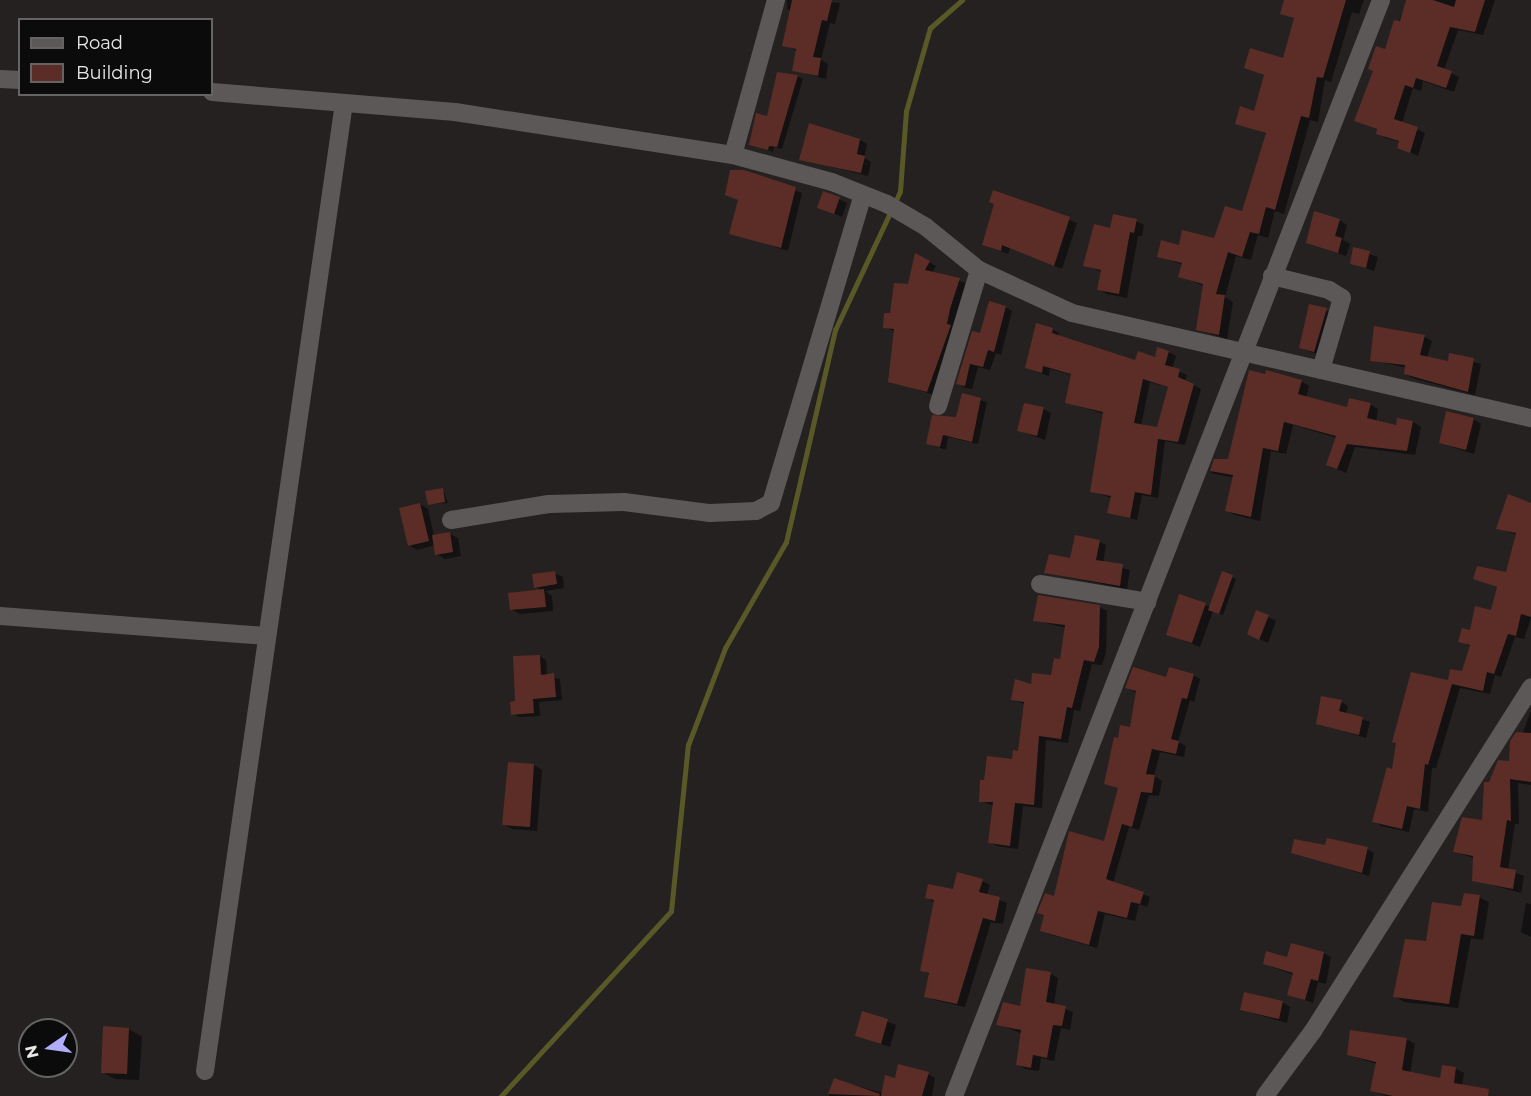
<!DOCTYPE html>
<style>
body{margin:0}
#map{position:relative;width:1531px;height:1096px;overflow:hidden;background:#242120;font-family:Montserrat,sans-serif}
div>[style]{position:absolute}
.shadow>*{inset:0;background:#0007}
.stream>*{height:5px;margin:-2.5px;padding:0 2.5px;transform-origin:2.5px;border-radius:2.5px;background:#595928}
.building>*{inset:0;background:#5c2d26}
.minor>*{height:18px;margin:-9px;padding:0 9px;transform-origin:9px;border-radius:9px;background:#5b5857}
span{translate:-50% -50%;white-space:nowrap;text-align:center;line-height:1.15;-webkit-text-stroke:6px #0c0b0b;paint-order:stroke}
.legend{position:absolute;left:18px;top:18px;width:195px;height:78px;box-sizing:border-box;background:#0c0b0b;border:2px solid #656363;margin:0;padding:8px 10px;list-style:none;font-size:18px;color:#eae8e7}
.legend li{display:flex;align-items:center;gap:12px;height:30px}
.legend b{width:30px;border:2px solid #656363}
.north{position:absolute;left:18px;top:1018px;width:60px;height:60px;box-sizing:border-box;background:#0c0b0b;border:2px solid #656363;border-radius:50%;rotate:257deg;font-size:16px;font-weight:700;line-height:24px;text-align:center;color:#eae8e7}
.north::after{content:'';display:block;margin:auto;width:21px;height:27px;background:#b0aefa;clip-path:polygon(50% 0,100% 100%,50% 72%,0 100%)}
</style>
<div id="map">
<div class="shadow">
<i style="clip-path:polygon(787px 0,840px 3px,835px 24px,830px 23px,821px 60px,828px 64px,826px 79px,794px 71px,797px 51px,784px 45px,791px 11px,787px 9px)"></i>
<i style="clip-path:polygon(1286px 0,1364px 0,1359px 14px,1352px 12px,1331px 82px,1325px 80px,1318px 122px,1310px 120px,1284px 214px,1275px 211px,1268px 238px,1258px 235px,1251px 260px,1236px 256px,1225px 297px,1233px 302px,1227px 339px,1197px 329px,1204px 286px,1180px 276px,1183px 265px,1159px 256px,1180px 247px,1215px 239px,1243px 213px,1267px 134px,1237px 123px,1255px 113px,1266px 76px,1246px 68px,1285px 59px,1295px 19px,1282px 13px)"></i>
<i style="clip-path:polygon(1408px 0,1495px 0,1483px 35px,1458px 30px,1444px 70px,1459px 77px,1454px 92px,1423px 81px,1421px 91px,1413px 88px,1402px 123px,1425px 133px,1418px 156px,1399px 147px,1401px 142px,1385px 138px,1379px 130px,1355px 121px)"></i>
<i style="clip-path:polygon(797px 76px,803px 79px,782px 149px,774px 147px,773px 152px,751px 144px)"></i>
<i style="clip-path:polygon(860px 140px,867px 144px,864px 158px,871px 162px,868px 176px,801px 159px)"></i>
<i style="clip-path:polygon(744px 171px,802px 193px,788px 251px,731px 233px,740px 201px,726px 194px)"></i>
<i style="clip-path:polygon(994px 192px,1077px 223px,1062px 269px,1010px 248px,1008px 254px,983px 245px,996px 204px)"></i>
<i style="clip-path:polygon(839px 199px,847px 203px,842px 217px,819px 207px)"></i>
<i style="clip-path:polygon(1339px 220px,1347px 225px,1343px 240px,1350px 244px,1346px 256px,1308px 242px)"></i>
<i style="clip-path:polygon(1136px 221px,1144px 225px,1142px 236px,1138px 236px,1127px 298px,1107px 294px,1099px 290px,1102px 272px,1085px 265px,1111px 230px)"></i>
<i style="clip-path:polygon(1355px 249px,1378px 257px,1374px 271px,1351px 263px)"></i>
<i style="clip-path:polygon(916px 255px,936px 266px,932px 273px,966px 283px,934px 395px,890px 381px,896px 332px,885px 327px,909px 286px)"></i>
<i style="clip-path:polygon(1310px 305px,1335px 314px,1323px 356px,1300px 348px)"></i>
<i style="clip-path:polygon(1005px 307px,1012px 311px,1001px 355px,996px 353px,990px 370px,978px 367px,972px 389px,965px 388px,958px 383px,981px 335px)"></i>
<i style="clip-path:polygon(1376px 328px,1425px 337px,1432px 341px,1427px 358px,1449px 363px,1450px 355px,1481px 364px,1475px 395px,1412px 378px,1405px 374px,1407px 368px,1372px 360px)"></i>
<i style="clip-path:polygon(evenodd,1052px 329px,1059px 333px,1058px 337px,1136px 361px,1156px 359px,1158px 349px,1169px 352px,1176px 356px,1172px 369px,1187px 375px,1185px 381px,1201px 389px,1185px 445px,1165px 441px,1158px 498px,1142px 495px,1137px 520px,1109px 512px,1112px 498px,1091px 491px,1104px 414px,1066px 402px,1072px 375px,1050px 369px,1049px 376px,1026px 368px,1052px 329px,1150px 382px,1170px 388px,1158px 429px,1141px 426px,1150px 382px)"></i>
<i style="clip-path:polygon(1301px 381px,1309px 386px,1306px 398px,1348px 408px,1370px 404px,1378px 409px,1376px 422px,1397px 427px,1413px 422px,1421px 427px,1415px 455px,1355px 447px,1346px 473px,1327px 464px,1337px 438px,1293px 425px,1286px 454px,1271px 451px,1260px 521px,1235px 515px,1227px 510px,1234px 478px,1211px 473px,1215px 460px,1229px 461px)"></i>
<i style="clip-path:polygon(963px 395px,987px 402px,978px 444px,948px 437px,946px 450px,927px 443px,958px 419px)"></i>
<i style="clip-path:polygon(1043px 409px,1051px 413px,1045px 440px,1019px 431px)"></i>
<i style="clip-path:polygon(1473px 419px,1481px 424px,1474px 454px,1440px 443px)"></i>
<i style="clip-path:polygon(443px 490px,448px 503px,429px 504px)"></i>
<i style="clip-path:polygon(1509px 496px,1531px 503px,1531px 618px,1524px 639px,1515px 637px,1501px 677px,1495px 675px,1490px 694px,1460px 688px,1436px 768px,1432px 768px,1428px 812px,1414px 809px,1409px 832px,1381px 826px,1374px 821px,1393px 770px,1449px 682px,1464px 673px,1471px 647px,1460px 641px,1492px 612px,1498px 588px,1475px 578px,1507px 573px,1517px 535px,1498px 528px)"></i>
<i style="clip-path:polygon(420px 504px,428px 509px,434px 536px,450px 534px,458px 538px,461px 556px,445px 559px,437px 554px,435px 545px,417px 550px,409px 545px)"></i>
<i style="clip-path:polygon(1100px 542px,1106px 545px,1103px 563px,1130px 570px,1127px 589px,1046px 573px)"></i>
<i style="clip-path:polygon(554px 573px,563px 577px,564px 588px,545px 591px,552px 596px,553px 611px,520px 614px,511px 609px,543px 591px,536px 587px)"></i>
<i style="clip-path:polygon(1223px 573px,1236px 579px,1223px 615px,1213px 611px,1200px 647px,1168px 634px,1180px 596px,1211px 607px)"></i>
<i style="clip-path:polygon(1099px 607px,1107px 611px,1106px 652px,1102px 665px,1092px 664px,1080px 711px,1074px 710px,1068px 743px,1046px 740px,1042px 808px,1023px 806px,1018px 849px,997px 846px,989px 842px,994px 806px,981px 801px,1019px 752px,1026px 705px,1013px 699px,1053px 677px,1061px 660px,1066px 628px,1035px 620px)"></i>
<i style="clip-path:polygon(1268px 617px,1276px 621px,1268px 643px,1257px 638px)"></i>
<i style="clip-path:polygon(540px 656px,546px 660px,547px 676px,560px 679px,562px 700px,539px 702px,540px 716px,519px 717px,513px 714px)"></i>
<i style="clip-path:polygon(1193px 675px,1200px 679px,1194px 702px,1190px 700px,1178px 742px,1186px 746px,1184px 757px,1160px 752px,1154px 776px,1162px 781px,1159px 796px,1149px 795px,1139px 830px,1129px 827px,1113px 883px,1150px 897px,1147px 907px,1139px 904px,1135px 921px,1105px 914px,1097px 948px,1049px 934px,1042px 930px,1046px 916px,1039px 912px,1105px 843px,1120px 789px,1106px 783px,1119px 740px,1131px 728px,1137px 693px,1127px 688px)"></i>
<i style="clip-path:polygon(1341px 702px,1348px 706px,1346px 714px,1370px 722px,1366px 738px,1317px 723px)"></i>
<i style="clip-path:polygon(1531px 711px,1531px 785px,1518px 783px,1519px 824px,1515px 824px,1508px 870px,1524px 876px,1521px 893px,1474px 880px,1474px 858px,1454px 852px,1463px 818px,1483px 822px,1490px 784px,1511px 763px)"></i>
<i style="clip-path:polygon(509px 764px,534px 765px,542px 770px,537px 831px,512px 829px,504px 824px)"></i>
<i style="clip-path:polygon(1327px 847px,1367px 849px,1374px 853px,1369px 876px,1293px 852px)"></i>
<i style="clip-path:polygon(982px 881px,990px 885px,987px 895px,1007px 903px,1003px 924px,991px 922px,965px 1007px,934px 1000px,926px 996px,930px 975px,922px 970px,935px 903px,927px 897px)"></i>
<i style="clip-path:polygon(1479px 897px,1489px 902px,1483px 940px,1471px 938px,1458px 1008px,1404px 1002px,1395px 996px,1427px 943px)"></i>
<i style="clip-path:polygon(1526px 903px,1531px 904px,1531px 937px,1521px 932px)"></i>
<i style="clip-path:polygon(1323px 953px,1331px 957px,1326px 984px,1318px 982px,1313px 1003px,1289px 994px,1294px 975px,1264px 964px)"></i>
<i style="clip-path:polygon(1051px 974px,1058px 978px,1054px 1005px,1073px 1012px,1070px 1030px,1061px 1028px,1054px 1061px,1041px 1058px,1039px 1071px,1025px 1069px,1017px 1064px,1023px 1034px,998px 1024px,1021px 1008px)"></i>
<i style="clip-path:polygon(1282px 1002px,1290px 1007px,1287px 1023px,1242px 1010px)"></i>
<i style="clip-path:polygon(863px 1013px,896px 1025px,890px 1047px,856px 1036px)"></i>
<i style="clip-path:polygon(105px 1028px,129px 1029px,142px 1037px,139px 1080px,115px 1079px,102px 1072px)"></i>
<i style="clip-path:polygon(1406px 1039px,1415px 1044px,1410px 1073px,1442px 1079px,1456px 1069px,1464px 1073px,1462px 1086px,1481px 1096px,1386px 1096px,1371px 1090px,1377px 1064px,1348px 1055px)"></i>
<i style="clip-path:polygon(928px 1074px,935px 1078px,932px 1096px,829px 1096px,834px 1080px,883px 1093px,896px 1079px)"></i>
</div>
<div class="stream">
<i style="left:501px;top:1096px;width:251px;rotate:-47.4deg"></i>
<i style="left:671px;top:911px;width:167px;rotate:-84.2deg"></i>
<i style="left:688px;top:745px;width:104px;rotate:-69.1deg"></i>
<i style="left:725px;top:648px;width:122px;rotate:-60.1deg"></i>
<i style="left:786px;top:542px;width:218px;rotate:-77deg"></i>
<i style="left:835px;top:330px;width:153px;rotate:-64.9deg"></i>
<i style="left:900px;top:191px;width:80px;rotate:-85.7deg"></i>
<i style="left:906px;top:111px;width:86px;rotate:-73.9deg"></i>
<i style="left:930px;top:28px;width:43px;rotate:-41.2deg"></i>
</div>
<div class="building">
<i style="clip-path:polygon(792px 0,832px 0,827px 21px,822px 20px,813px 57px,821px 58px,818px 76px,792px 71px,796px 49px,782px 46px)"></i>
<i style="clip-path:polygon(1284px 0,1346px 0,1323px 78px,1317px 77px,1309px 118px,1301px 116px,1275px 210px,1266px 207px,1259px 234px,1250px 232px,1242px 257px,1228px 252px,1216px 294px,1225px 295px,1219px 335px,1196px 330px,1203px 284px,1178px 277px,1182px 263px,1157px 257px,1161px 240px,1179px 245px,1182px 230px,1214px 238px,1225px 206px,1242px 211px,1266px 133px,1235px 124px,1240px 106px,1254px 111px,1264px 75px,1244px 68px,1250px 48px,1283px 58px,1294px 18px,1280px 14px)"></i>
<i style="clip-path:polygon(1406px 0,1433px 0,1454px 7px,1456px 0,1485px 0,1475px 32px,1450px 27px,1437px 66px,1452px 71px,1446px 88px,1416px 78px,1413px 88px,1405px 85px,1394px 119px,1418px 127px,1410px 153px,1397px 148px,1399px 141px,1376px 134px,1377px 129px,1354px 121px,1373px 71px,1368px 69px,1376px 46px,1385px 49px,1394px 20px,1400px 21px)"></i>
<i style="clip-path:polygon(777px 72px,798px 75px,777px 147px,769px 146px,768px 150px,749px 145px,756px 113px,767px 116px)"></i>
<i style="clip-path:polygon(809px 123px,860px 139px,857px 154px,865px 156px,861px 173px,799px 160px)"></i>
<i style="clip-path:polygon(730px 170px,744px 170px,796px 187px,781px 248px,729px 234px,738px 200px,725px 195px)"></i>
<i style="clip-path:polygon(993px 190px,1070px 217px,1054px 266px,1002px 245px,1001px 251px,982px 245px,994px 204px,989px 202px)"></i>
<i style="clip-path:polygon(823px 191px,840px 197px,834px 214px,817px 208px)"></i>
<i style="clip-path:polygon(1314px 211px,1340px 219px,1335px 236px,1342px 238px,1338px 253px,1306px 243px)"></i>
<i style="clip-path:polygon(1113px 214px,1137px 219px,1134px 233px,1130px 232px,1119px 294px,1097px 290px,1101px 270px,1083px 266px,1094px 224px,1110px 228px)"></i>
<i style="clip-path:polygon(1353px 247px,1370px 251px,1366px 268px,1350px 264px)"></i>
<i style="clip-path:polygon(915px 253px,930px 261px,925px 270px,960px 278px,950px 309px,947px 324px,951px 325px,927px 392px,888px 382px,894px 329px,883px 328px,884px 313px,890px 313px,894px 283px,908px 284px)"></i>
<i style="clip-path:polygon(989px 301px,1006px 306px,994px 352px,988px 350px,983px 367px,970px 364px,965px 386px,956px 384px,972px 331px,980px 333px)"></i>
<i style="clip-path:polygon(1309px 304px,1327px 308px,1314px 352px,1299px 348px)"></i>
<i style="clip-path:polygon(evenodd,1036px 323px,1053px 328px,1052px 333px,1135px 360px,1138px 351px,1155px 357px,1157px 347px,1169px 351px,1165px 365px,1180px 369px,1178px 377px,1194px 384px,1178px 442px,1158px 439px,1151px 495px,1135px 492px,1130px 518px,1107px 513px,1111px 496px,1090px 492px,1103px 412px,1065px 403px,1071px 374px,1043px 366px,1042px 373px,1025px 368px,1036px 323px,1143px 379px,1168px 387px,1157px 427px,1134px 423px,1143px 379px)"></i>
<i style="clip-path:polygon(1374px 326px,1425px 335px,1420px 355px,1448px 361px,1449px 353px,1474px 358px,1468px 392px,1404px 374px,1405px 365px,1370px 361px)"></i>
<i style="clip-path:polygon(1249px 370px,1265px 374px,1266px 370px,1302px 380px,1298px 394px,1324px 401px,1347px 407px,1349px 398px,1371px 403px,1367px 418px,1396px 425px,1397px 418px,1413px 421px,1407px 451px,1347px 444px,1337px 469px,1326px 465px,1336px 436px,1284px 422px,1278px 451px,1263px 448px,1251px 517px,1225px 511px,1233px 475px,1210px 471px,1214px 459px,1228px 459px)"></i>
<i style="clip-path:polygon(962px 393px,981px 398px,972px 442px,943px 435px,940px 447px,926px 444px,932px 415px,956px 417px)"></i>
<i style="clip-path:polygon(1024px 403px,1044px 407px,1037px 436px,1017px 431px)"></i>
<i style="clip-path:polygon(1446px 411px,1474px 418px,1466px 450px,1439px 443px)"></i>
<i style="clip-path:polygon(443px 488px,445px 502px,428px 505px,425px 491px)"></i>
<i style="clip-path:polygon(1508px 494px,1531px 503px,1531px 617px,1521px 614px,1516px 636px,1508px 634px,1494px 674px,1487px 672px,1483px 691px,1452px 684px,1428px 765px,1425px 764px,1420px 809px,1407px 806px,1402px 829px,1372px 822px,1387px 767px,1392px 769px,1396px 743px,1392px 742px,1411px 672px,1448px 680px,1450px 669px,1462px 671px,1470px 645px,1458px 642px,1462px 628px,1470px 630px,1475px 606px,1491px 610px,1497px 587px,1473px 579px,1477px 566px,1506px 572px,1516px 533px,1496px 529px)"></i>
<i style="clip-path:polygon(420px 503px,429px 541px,408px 546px,399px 508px)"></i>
<i style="clip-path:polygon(450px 532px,453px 552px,435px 555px,432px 535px)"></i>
<i style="clip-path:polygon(1075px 535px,1100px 540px,1096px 560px,1123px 564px,1120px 586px,1044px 573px,1049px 554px,1070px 558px)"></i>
<i style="clip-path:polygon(555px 571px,557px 584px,534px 588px,532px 574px)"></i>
<i style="clip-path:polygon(1222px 571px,1233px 575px,1219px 614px,1208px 610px)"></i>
<i style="clip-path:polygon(544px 589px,546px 607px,510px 610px,508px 593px)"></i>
<i style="clip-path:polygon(1179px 594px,1206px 603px,1192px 643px,1166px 635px)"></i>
<i style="clip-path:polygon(1038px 595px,1100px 605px,1099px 647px,1094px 662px,1084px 660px,1072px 708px,1067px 707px,1061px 739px,1039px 736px,1034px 805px,1015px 803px,1010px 846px,988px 843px,993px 802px,979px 802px,980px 780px,984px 780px,987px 756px,1012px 759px,1013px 750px,1018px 751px,1024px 702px,1011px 700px,1015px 679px,1031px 684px,1032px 673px,1051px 675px,1054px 658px,1060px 659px,1065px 625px,1033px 621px)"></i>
<i style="clip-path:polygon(1256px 610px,1269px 615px,1259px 640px,1247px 634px)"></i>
<i style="clip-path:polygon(540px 655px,541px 675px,554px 673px,556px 697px,533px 699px,534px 713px,511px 715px,510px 702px,515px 701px,513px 656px)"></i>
<i style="clip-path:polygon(1133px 667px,1166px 677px,1169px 667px,1194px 674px,1187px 699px,1182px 698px,1171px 739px,1179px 741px,1176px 754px,1152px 749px,1146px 774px,1155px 775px,1152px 793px,1141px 792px,1132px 827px,1122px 824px,1106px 879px,1144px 892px,1140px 904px,1131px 902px,1127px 918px,1098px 911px,1089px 945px,1040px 931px,1044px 915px,1037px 913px,1045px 893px,1054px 896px,1069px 831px,1104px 841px,1118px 788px,1104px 784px,1114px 737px,1118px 738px,1120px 725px,1130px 727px,1136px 691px,1125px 688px)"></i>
<i style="clip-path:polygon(1321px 696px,1342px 700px,1339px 711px,1363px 717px,1359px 735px,1316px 724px)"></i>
<i style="clip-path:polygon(1516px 732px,1531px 733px,1531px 782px,1510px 779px,1511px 821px,1507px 820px,1500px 867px,1516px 870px,1513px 889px,1472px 881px,1473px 856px,1453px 852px,1462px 817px,1482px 820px,1484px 782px,1489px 782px,1498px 760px,1509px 761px,1510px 741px)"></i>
<i style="clip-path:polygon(508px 762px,534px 764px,530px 827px,502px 825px)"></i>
<i style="clip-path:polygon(1327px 838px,1368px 847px,1362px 873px,1291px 853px,1294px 839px,1325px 845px)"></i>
<i style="clip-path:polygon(957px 872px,983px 879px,979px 892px,1000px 897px,995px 921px,983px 918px,957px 1004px,924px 997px,929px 973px,920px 971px,934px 900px,925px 898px,928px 884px,953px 889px)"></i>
<i style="clip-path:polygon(1464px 893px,1480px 895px,1474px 936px,1461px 934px,1449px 1004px,1393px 997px,1405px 939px,1426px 941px,1432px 902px,1461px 906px)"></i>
<i style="clip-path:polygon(1291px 943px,1324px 952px,1318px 981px,1311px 979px,1305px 1000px,1287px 995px,1293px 973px,1263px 964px,1266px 951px,1287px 957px)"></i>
<i style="clip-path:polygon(1026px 968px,1051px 972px,1046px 1002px,1066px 1006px,1062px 1026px,1053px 1025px,1047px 1058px,1033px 1055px,1031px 1068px,1016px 1065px,1021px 1030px,996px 1025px,1003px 1002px,1020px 1006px)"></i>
<i style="clip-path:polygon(1244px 992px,1283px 1001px,1279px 1019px,1240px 1010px)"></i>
<i style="clip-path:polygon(862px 1011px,888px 1019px,881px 1044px,855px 1036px)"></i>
<i style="clip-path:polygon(103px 1026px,129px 1028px,127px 1074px,101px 1073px)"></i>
<i style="clip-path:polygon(1350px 1030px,1407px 1038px,1402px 1070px,1440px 1078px,1442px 1065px,1456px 1067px,1454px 1083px,1489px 1089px,1488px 1096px,1393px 1096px,1370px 1091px,1376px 1062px,1347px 1055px)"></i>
<i style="clip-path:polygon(898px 1064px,929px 1072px,922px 1096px,881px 1096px,885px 1075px,895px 1078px)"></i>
<i style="clip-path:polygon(834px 1078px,880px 1094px,879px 1096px,828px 1094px)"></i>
</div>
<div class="minor">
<i style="left:0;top:79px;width:20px;rotate:3deg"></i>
<i style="left:212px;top:92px;width:244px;rotate:4.7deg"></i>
<i style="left:455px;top:112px;width:281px;rotate:8.8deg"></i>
<i style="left:733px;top:155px;width:103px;rotate:15.3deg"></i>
<i style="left:832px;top:182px;width:59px;rotate:21.8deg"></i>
<i style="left:887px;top:204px;width:45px;rotate:30.5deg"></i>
<i style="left:926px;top:227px;width:68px;rotate:39.1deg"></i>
<i style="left:979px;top:270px;width:102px;rotate:24.8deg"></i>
<i style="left:1072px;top:313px;width:471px;rotate:12.9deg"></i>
<i style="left:733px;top:155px;width:161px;rotate:-74.5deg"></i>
<i style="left:1272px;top:276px;width:59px;rotate:13.8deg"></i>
<i style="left:1329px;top:290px;width:15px;rotate:32deg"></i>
<i style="left:1342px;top:298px;width:75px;rotate:106.3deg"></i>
<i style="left:938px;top:406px;width:142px;rotate:-73.2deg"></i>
<i style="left:451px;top:520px;width:99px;rotate:-9.3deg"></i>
<i style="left:549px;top:504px;width:75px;rotate:-1.5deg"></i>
<i style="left:624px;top:502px;width:87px;rotate:7.3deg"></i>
<i style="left:710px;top:513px;width:46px;rotate:-2.5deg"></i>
<i style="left:756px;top:511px;width:17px;rotate:-28deg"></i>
<i style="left:771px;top:503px;width:321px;rotate:-73.4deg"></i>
<i style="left:1040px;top:584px;width:109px;rotate:9.5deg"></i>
<i style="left:0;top:616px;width:266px;rotate:4.3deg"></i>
<i style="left:205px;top:1071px;width:978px;rotate:-81.83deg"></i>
<i style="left:954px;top:1096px;width:1176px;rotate:-68.71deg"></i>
<i style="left:1265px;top:1096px;width:81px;rotate:-53.6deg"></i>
<i style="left:1313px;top:1031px;width:407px;rotate:-57.6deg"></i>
</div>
<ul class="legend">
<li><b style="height:8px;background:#5b5857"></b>Road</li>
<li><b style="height:16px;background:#5c2d26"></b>Building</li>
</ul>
<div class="north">N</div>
</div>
